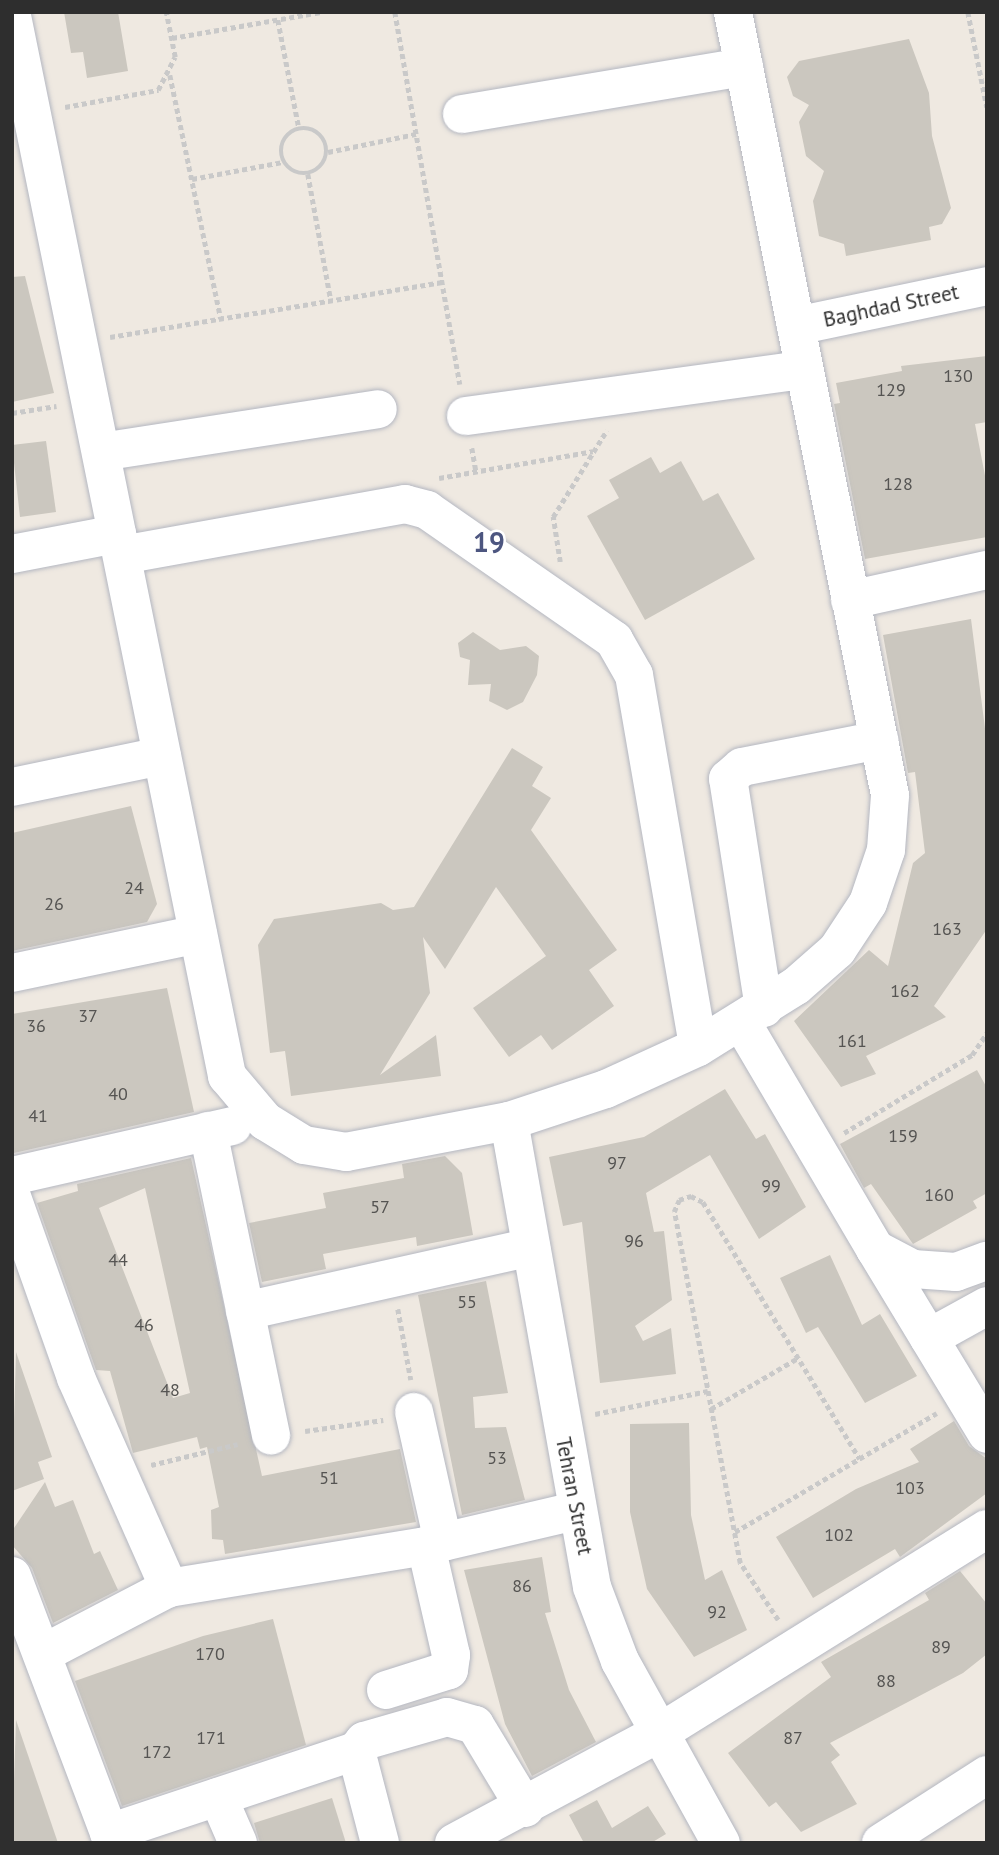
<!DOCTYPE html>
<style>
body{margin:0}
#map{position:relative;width:999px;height:1855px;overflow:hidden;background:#efe9e1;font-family:"PT Sans",sans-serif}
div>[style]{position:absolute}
.building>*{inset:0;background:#cbc7bf}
.path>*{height:4.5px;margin-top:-2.25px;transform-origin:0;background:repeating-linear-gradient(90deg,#c9c9c9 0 5px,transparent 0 8.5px)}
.path>.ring{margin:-2.25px;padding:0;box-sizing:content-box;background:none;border:4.5px solid #c9c9c9;border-radius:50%}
.roads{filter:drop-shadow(0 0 2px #b4b7c1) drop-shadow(0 0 2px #b4b7c1)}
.minor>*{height:38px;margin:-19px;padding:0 19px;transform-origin:19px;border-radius:19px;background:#fff}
span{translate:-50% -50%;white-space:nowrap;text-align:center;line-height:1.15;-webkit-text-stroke:5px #fff;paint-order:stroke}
.number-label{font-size:18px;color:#555452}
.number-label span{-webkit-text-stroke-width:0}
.street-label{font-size:21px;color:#2e2e2e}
.district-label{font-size:28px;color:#4d5680;font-weight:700}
.frame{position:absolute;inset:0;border:14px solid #2e2e2e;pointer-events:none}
</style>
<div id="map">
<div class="building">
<i style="clip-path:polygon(64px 12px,118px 12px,128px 71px,87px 78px,83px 52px,71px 53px)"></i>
<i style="clip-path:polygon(909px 39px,929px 93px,932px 136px,951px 208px,942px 224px,929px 227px,931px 240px,846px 256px,844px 244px,819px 236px,813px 201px,824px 171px,806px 156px,799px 122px,809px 105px,793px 96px,787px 77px,799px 61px)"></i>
<i style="clip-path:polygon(25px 276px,54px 393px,12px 402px,12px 277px)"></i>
<i style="clip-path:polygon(987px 356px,987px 422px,975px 424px,987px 486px,987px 537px,865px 559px,834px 404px,840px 403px,836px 383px,902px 371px,901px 366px)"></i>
<i style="clip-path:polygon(46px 441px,56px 512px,20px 517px,12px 445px)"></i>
<i style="clip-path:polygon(651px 457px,660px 473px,681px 461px,703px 501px,718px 493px,755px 559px,645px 620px,587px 516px,619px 498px,609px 480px)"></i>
<i style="clip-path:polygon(971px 619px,987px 744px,987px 929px,934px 1006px,946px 1017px,866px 1056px,876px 1074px,841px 1087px,794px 1021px,869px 950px,888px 966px,913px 863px,925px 853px,915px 772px,908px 773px,883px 635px)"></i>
<i style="clip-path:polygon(473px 632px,500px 650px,526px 646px,539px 656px,537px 675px,523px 702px,507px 710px,489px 701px,491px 684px,468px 685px,470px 660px,460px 657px,458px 643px)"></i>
<i style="clip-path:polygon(512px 748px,543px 767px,532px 786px,551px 798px,531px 830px,617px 950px,589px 970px,614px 1006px,552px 1050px,541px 1035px,509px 1057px,473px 1008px,546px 956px,496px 887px,445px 969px,423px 937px,430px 993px,380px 1075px,436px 1035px,441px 1076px,291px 1096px,285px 1051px,270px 1053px,258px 945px,274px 919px,381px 903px,393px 910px,414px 907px)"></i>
<i style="clip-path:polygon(131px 806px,157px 904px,147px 922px,12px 951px,12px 833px)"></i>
<i style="clip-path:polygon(167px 988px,194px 1112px,14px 1153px,12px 1014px)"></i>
<i style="clip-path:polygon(977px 1070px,987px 1088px,987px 1193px,973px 1201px,977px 1208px,913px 1244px,871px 1184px,864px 1188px,840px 1144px)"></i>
<i style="clip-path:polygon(725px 1089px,756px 1139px,765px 1134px,806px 1207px,759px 1239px,710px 1155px,646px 1193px,654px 1232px,664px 1231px,672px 1300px,635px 1326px,643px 1341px,671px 1328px,676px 1374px,600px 1383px,582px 1222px,563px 1226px,549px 1157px,644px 1137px)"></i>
<i style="clip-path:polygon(445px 1156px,462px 1173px,473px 1235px,417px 1246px,416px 1237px,323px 1254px,326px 1269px,262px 1282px,249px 1223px,326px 1208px,323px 1193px,404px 1178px,402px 1164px)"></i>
<i style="clip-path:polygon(evenodd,191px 1158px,262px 1476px,400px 1449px,416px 1522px,225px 1554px,223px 1540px,212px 1539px,211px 1510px,219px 1507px,207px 1447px,200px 1449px,197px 1437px,133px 1453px,110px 1371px,96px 1370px,37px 1203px,78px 1191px,77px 1184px,191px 1158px,145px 1188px,190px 1393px,173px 1398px,99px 1208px,145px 1188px)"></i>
<i style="clip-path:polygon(830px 1255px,862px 1325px,880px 1314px,917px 1376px,865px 1403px,818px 1327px,806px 1333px,780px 1278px)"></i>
<i style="clip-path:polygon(486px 1281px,508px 1393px,473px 1397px,475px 1428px,506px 1427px,525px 1500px,462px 1515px,418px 1295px)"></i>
<i style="clip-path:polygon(16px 1352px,52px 1457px,38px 1462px,44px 1479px,12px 1491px)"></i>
<i style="clip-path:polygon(954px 1421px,969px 1446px,987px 1459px,987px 1493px,900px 1557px,895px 1549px,813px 1598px,776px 1537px,856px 1489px,919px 1462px,910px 1449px)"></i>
<i style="clip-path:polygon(689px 1423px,691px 1515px,705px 1580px,722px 1570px,747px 1630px,694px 1657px,647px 1589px,630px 1512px,630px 1424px)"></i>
<i style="clip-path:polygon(45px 1482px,55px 1507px,73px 1500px,94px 1554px,100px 1551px,118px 1590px,53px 1623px,32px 1568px,12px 1545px,12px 1531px)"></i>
<i style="clip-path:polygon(542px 1557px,551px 1612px,545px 1613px,569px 1690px,596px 1742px,532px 1776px,505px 1724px,464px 1570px)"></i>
<i style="clip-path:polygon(960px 1571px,987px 1604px,987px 1654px,963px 1673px,830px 1743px,840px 1755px,831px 1762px,857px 1804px,801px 1832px,776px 1802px,769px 1807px,728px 1753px,831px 1677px,821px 1662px,929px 1600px,925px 1593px)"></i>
<i style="clip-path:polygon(273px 1619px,306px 1745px,122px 1806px,75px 1681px,203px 1636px)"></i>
<i style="clip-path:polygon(16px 1720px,58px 1843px,12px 1843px)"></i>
<i style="clip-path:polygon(332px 1798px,346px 1843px,260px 1843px,254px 1823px)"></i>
<i style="clip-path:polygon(597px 1800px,612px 1828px,648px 1806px,666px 1834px,651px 1843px,584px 1843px,569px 1815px)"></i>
</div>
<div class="path">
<i style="left:395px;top:12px;width:378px;rotate:80.1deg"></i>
<i style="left:405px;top:12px;width:12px"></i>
<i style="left:968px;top:12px;width:97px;rotate:78.7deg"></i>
<i style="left:278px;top:20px;width:110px;rotate:79deg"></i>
<i style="left:172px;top:38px;width:151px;rotate:-9.9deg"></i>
<i style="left:170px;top:75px;width:249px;rotate:78.2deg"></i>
<i style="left:65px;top:107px;width:95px;rotate:-10.4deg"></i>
<i style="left:158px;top:90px;width:37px;rotate:-63deg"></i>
<i style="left:175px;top:57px;width:46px;rotate:-101.3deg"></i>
<i class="ring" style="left:281px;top:128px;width:41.5px;height:41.5px"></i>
<i style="left:328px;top:152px;width:90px;rotate:-11.6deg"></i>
<i style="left:308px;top:174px;width:128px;rotate:79.7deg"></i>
<i style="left:192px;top:179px;width:93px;rotate:-10.6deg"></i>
<i style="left:110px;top:337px;width:337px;rotate:-9.4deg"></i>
<i style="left:12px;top:413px;width:45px;rotate:-9deg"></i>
<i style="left:472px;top:448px;width:23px;rotate:80deg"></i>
<i style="left:439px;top:478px;width:156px;rotate:-9.9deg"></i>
<i style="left:560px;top:562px;width:46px;rotate:-98.8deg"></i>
<i style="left:553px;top:517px;width:102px;rotate:-58.2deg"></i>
<i style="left:844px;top:1133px;width:150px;rotate:-31.4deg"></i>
<i style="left:972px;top:1055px;width:27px;rotate:-56deg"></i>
<i style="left:398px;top:1309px;width:72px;rotate:79.6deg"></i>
<i style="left:711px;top:1409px;width:101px;rotate:-30.4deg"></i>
<i style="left:595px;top:1414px;width:115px;rotate:-11.5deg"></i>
<i style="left:305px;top:1431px;width:79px;rotate:-8deg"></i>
<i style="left:151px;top:1465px;width:89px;rotate:-13.6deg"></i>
<i style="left:735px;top:1532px;width:234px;rotate:-30.5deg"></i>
<i style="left:778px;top:1620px;width:69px;rotate:-123.7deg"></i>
<i style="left:740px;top:1563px;width:357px;rotate:-100.6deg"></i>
<i style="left:674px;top:1212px;width:13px;rotate:-67deg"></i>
<i style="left:679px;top:1200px;width:13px;rotate:-18deg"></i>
<i style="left:691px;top:1196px;width:13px;rotate:27deg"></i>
<i style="left:703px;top:1202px;width:301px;rotate:58.6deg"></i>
</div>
<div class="roads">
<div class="minor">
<i style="left:12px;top:16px;width:1082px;rotate:78.53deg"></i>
<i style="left:227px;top:1076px;width:59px;rotate:49.8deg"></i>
<i style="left:265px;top:1121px;width:46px;rotate:31.6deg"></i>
<i style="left:304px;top:1145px;width:43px;rotate:9.5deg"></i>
<i style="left:346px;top:1152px;width:166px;rotate:-10.8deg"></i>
<i style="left:509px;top:1121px;width:102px;rotate:-18.3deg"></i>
<i style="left:606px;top:1089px;width:101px;rotate:-24.5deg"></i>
<i style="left:698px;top:1047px;width:115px;rotate:-31.9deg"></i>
<i style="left:796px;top:986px;width:55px;rotate:-41.3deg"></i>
<i style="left:837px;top:950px;width:56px;rotate:-56.6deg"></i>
<i style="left:868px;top:903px;width:56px;rotate:-71.2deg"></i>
<i style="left:886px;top:850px;width:55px;rotate:-85.8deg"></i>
<i style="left:890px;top:795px;width:799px;rotate:-101.34deg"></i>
<i style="left:462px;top:114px;width:286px;rotate:-9.5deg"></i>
<i style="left:796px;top:326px;width:195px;rotate:-11.8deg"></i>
<i style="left:466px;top:416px;width:341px;rotate:-7.8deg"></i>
<i style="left:101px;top:452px;width:280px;rotate:-8.8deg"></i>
<i style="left:12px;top:554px;width:107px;rotate:-10.8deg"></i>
<i style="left:122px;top:555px;width:288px;rotate:-10.2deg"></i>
<i style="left:405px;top:504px;width:23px;rotate:15deg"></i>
<i style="left:427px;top:510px;width:228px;rotate:34.8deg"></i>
<i style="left:614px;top:640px;width:40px;rotate:60.3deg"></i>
<i style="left:634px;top:675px;width:377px;rotate:80.2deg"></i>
<i style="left:850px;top:600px;width:140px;rotate:-12.4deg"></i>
<i style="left:12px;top:787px;width:153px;rotate:-11.7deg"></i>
<i style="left:12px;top:973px;width:190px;rotate:-11.8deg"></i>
<i style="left:764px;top:1008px;width:232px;rotate:-98.9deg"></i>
<i style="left:728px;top:779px;width:18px;rotate:-41deg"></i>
<i style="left:742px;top:767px;width:140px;rotate:-11.1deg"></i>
<i style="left:742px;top:1023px;width:262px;rotate:59.5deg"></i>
<i style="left:875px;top:1249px;width:43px;rotate:27.8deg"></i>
<i style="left:913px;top:1269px;width:43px;rotate:4deg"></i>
<i style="left:956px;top:1272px;width:33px;rotate:-20deg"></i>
<i style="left:509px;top:1121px;width:473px;rotate:79.9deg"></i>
<i style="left:592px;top:1587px;width:79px;rotate:69.3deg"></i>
<i style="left:620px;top:1661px;width:208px;rotate:61deg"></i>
<i style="left:208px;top:1131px;width:311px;rotate:78.3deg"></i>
<i style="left:12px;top:1176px;width:226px;rotate:-12.8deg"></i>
<i style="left:12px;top:1197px;width:192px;rotate:70.5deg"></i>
<i style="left:76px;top:1378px;width:230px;rotate:66.1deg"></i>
<i style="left:875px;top:1249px;width:216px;rotate:58.8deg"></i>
<i style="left:245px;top:1311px;width:293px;rotate:-12.6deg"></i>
<i style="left:929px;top:1338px;width:66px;rotate:-28.9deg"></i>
<i style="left:414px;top:1412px;width:133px;rotate:77.4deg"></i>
<i style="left:12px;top:1576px;width:285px;rotate:69.3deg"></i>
<i style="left:42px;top:1654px;width:143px;rotate:-27.5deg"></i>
<i style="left:169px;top:1588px;width:260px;rotate:-9.3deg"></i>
<i style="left:426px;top:1546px;width:153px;rotate:-13.2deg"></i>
<i style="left:386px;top:1690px;width:66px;rotate:-17.6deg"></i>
<i style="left:449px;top:1670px;width:15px;rotate:-82deg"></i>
<i style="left:451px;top:1655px;width:112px;rotate:-102.9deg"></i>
<i style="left:218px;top:1797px;width:50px;rotate:66.5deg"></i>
<i style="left:109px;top:1833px;width:260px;rotate:-18.4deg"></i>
<i style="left:380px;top:1843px;width:95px;rotate:-104.6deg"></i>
<i style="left:356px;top:1751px;width:13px;rotate:-51deg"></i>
<i style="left:364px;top:1741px;width:86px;rotate:-16.1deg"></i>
<i style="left:447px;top:1717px;width:29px;rotate:16deg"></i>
<i style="left:475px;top:1725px;width:97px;rotate:58.9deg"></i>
<i style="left:454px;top:1843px;width:233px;rotate:-28.2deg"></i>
<i style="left:659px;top:1733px;width:386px;rotate:-31.9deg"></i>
<i style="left:881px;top:1843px;width:126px;rotate:-32.7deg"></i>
</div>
</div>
<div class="number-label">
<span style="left:958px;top:376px">130</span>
<span style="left:891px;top:390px">129</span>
<span style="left:898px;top:484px">128</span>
<span style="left:134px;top:888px">24</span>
<span style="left:54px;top:904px">26</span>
<span style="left:947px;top:929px">163</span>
<span style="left:905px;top:991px">162</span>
<span style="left:88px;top:1016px">37</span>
<span style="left:36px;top:1026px">36</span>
<span style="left:852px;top:1041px">161</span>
<span style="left:118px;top:1094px">40</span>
<span style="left:38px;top:1116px">41</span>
<span style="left:903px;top:1136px">159</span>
<span style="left:617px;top:1163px">97</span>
<span style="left:771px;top:1186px">99</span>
<span style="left:939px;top:1195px">160</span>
<span style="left:380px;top:1207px">57</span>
<span style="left:634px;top:1241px">96</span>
<span style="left:118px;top:1260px">44</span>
<span style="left:467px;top:1302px">55</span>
<span style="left:144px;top:1325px">46</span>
<span style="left:170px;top:1390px">48</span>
<span style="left:497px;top:1458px">53</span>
<span style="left:329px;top:1478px">51</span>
<span style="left:910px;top:1488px">103</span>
<span style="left:839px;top:1535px">102</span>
<span style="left:522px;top:1586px">86</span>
<span style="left:717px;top:1612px">92</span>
<span style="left:941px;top:1647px">89</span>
<span style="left:210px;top:1654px">170</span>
<span style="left:886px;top:1681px">88</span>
<span style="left:211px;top:1738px">171</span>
<span style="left:793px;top:1738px">87</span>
<span style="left:157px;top:1752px">172</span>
</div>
<div class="street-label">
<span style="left:891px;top:306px;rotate:-12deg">Baghdad Street</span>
<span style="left:574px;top:1496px;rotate:79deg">Tehran Street</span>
</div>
<div class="district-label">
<span style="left:489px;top:542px">19</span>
</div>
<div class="frame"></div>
</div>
